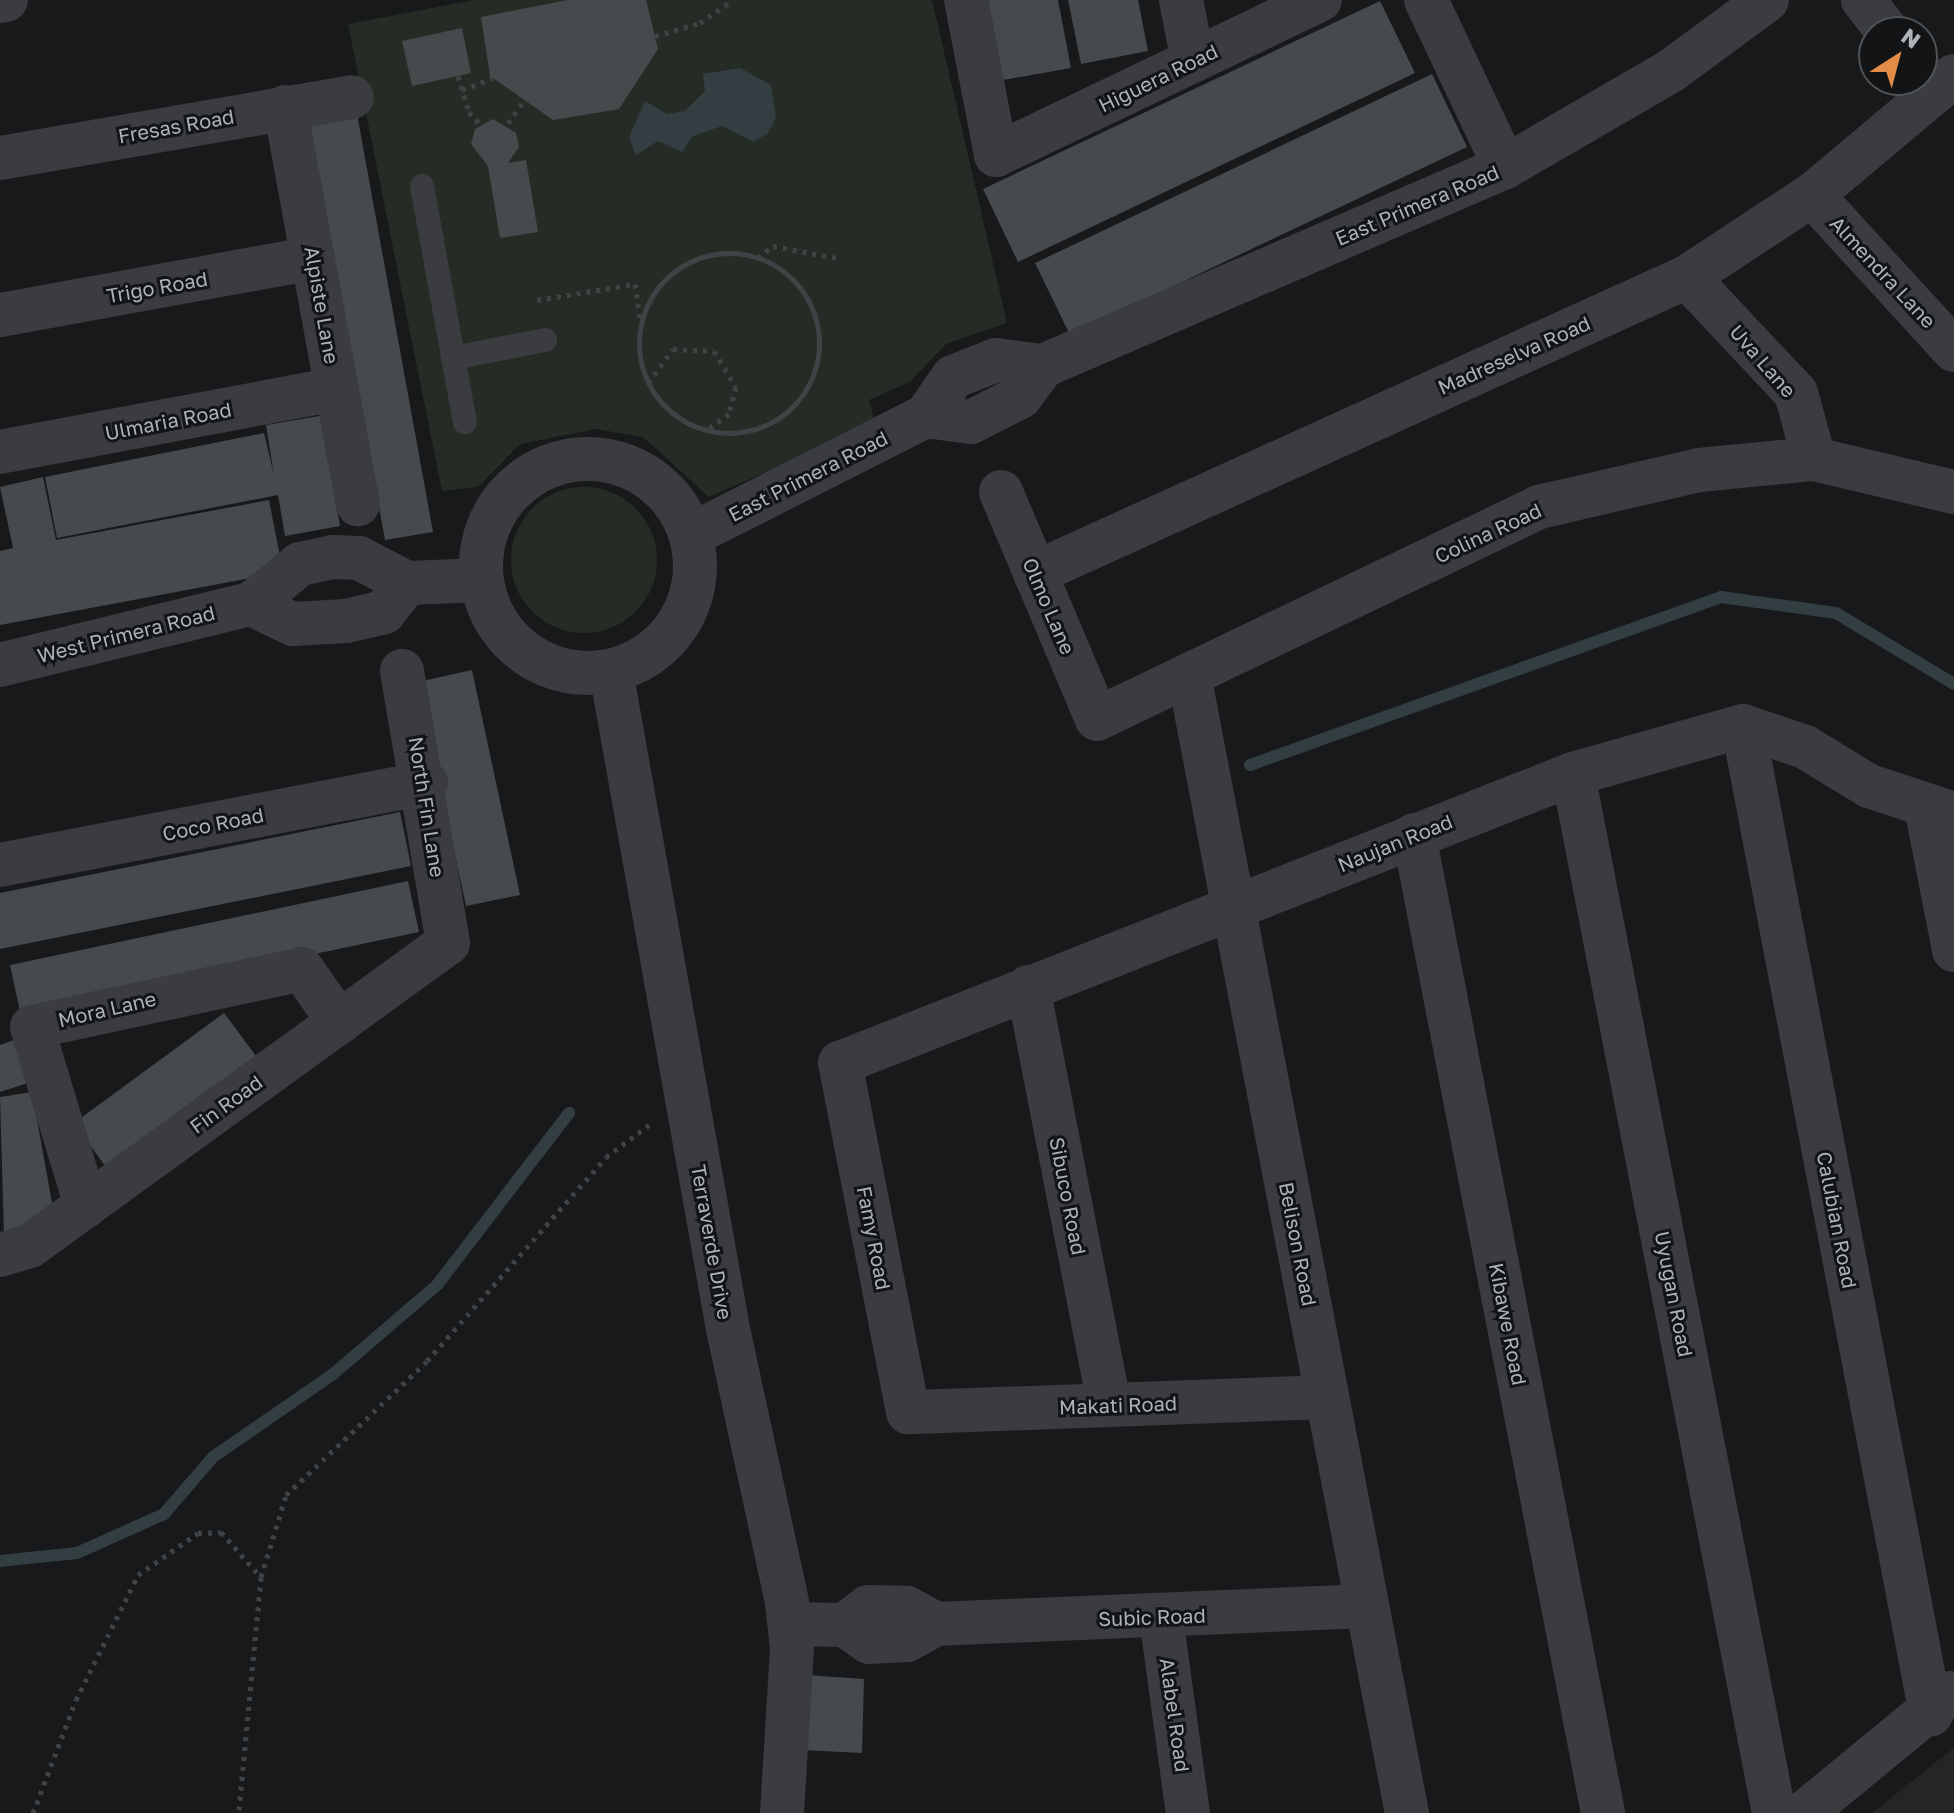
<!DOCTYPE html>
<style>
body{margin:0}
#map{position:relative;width:1954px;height:1813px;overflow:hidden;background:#18191a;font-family:"Golos Text",sans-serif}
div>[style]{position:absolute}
.built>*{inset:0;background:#242527}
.green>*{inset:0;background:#252c25}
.round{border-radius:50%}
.water>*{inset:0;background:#323e42}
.stream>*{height:12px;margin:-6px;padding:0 6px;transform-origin:6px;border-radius:6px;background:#323e42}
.building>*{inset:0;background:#474a4d}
.path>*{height:5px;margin-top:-2.5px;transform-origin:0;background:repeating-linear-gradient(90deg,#404346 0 4px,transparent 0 10px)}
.path>.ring{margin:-2.5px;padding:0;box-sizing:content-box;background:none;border:5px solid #404346;border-radius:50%}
.lane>*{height:24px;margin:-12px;padding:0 12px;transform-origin:12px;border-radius:12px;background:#3a3c3f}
.street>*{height:44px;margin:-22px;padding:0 22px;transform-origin:22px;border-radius:22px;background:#3a3c3f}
.street>.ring{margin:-22px;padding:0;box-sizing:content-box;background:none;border:44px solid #3a3c3f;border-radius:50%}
span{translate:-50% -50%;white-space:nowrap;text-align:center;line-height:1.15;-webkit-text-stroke:6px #131415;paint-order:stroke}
.street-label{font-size:20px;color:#acb3b9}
.north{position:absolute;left:1858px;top:16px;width:80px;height:80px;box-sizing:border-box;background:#131415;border:2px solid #505457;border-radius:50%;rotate:36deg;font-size:22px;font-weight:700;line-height:32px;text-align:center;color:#acb3b9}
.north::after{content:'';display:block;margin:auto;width:28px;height:36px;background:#e38c48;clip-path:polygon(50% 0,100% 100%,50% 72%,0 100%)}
</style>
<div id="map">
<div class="built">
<i style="clip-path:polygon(1954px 1748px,1954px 1813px,1872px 1813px,1932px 1765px)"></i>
</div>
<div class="green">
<i style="clip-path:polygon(474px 0,932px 0,1007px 323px,946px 344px,910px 382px,869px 400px,875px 424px,709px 497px,643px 437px,596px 429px,520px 444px,478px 487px,442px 491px,348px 24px)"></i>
<i class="round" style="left:511px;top:487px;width:146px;height:146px"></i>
</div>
<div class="water">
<i style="clip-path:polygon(740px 68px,771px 85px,776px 117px,768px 133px,754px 142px,722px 126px,693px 136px,682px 152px,658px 141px,636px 155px,629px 137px,645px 101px,667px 114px,685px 111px,705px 91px,703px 74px)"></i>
</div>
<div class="stream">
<i style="left:1250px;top:765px;width:500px;rotate:-19.63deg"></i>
<i style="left:1721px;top:597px;width:116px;rotate:7.9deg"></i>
<i style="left:1836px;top:613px;width:138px;rotate:31deg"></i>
<i style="left:0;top:1561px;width:77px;rotate:-5.9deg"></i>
<i style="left:77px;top:1553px;width:95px;rotate:-24.1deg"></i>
<i style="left:164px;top:1514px;width:75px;rotate:-49.3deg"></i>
<i style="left:213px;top:1457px;width:145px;rotate:-34.6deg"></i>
<i style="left:332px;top:1375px;width:138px;rotate:-40.6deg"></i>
<i style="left:437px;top:1285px;width:217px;rotate:-52.5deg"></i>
</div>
<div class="building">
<i style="clip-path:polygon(568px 0,646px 0,658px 49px,619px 109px,553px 120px,490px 76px,481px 17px)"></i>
<i style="clip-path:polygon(988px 0,1058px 0,1071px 68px,1003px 80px)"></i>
<i style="clip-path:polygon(1068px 0,1138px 0,1148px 51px,1081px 64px)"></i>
<i style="clip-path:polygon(1380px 1px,1415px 73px,1018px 262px,983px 189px)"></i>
<i style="clip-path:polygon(462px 28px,471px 73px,412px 86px,402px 41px)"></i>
<i style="clip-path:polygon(1432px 74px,1467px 147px,1070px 335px,1035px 263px)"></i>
<i style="clip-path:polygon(357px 114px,433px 532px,385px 540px,309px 122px)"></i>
<i style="clip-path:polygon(493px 119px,516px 133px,519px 147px,508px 163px,526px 160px,538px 232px,500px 238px,488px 166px,471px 144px,475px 129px)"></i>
<i style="clip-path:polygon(320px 416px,340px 526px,285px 536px,278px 495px,57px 538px,45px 477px,264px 433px,274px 475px,266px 425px)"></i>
<i style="clip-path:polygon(43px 477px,56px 540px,269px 500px,283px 572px,0 625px,0 551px,13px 548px,0 487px)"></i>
<i style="clip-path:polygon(472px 670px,520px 895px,466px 906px,418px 682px)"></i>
<i style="clip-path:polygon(400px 812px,411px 866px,0 949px,0 893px)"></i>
<i style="clip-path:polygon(408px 881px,419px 932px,21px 1016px,10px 965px)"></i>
<i style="clip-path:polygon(224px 1013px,262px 1064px,111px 1174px,74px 1123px)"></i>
<i style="clip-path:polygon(17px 1039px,31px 1082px,0 1092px,0 1045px)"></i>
<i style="clip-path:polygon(32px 1092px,56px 1225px,4px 1235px,0 1097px)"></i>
<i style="clip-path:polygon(806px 1675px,864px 1679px,862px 1753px,802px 1750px)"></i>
</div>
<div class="path">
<i style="left:655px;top:36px;width:47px;rotate:-16.1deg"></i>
<i style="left:700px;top:23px;width:40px;rotate:-34.9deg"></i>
<i style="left:458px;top:76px;width:38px;rotate:73deg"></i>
<i style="left:469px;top:112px;width:16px;rotate:47deg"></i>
<i style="left:462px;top:90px;width:33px;rotate:-21deg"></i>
<i style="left:508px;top:123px;width:28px;rotate:-55deg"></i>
<i class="ring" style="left:639px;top:253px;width:175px;height:175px"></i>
<i style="left:758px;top:258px;width:19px;rotate:-39deg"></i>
<i style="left:773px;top:246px;width:70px;rotate:10.7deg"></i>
<i style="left:537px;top:300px;width:99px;rotate:-9.3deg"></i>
<i style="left:635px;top:284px;width:36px;rotate:82deg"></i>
<i style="left:648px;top:383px;width:42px;rotate:-53.7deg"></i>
<i style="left:673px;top:349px;width:41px;rotate:2.8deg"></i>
<i style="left:714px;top:351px;width:42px;rotate:58.6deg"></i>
<i style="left:736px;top:387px;width:28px;rotate:105deg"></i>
<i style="left:729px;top:414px;width:27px;rotate:144deg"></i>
<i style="left:239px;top:1810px;width:234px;rotate:-84.6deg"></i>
<i style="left:261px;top:1577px;width:86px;rotate:-73deg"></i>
<i style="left:286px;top:1495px;width:195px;rotate:-43.5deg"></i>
<i style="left:427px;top:1361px;width:271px;rotate:-48.7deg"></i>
<i style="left:606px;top:1157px;width:54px;rotate:-36.7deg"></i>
<i style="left:33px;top:1813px;width:121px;rotate:-69.2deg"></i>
<i style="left:76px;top:1700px;width:140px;rotate:-63.6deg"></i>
<i style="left:138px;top:1575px;width:73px;rotate:-35deg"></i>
<i style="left:198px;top:1533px;width:23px;rotate:-2deg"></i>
<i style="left:221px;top:1532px;width:60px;rotate:48.4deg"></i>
</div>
<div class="lane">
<i style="left:422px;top:186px;width:240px;rotate:79.7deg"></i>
<i style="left:453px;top:358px;width:94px;rotate:-11.1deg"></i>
</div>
<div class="street">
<i style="left:966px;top:0;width:158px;rotate:79deg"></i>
<i style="left:996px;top:155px;width:359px;rotate:-25.6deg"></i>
<i style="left:1181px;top:0;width:62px;rotate:78.9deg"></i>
<i style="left:1426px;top:0;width:185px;rotate:64.7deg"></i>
<i style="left:1863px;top:0;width:41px;rotate:52deg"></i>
<i style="left:0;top:1px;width:6px;rotate:-9deg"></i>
<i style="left:285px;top:107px;width:404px;rotate:79.6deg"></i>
<i style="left:0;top:158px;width:357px;rotate:-9.8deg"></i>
<i style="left:1812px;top:195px;width:210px;rotate:47.5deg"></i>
<i style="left:1687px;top:277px;width:159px;rotate:46.8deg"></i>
<i style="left:1796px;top:393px;width:68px;rotate:74.7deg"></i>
<i style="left:0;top:315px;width:318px;rotate:-10.3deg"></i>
<i style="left:926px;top:416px;width:45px;rotate:7.6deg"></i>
<i style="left:971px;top:422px;width:55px;rotate:-27deg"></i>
<i style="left:1020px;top:397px;width:39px;rotate:-53deg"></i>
<i style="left:1043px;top:366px;width:503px;rotate:-23.3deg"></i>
<i style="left:1505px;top:167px;width:193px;rotate:-30.1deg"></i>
<i style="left:1672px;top:70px;width:118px;rotate:-36.4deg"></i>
<i style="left:0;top:452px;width:343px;rotate:-10.6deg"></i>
<i class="ring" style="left:481px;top:459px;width:170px;height:170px"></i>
<i style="left:1001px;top:492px;width:246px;rotate:67.1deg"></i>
<i style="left:1097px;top:719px;width:490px;rotate:-25.6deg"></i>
<i style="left:1539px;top:507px;width:164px;rotate:-13deg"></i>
<i style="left:1699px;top:470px;width:116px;rotate:-5.5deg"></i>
<i style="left:1814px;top:459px;width:144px;rotate:13.3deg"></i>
<i style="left:691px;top:535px;width:263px;rotate:-26.9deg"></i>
<i style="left:926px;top:416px;width:47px;rotate:-55.3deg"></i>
<i style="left:953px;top:377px;width:46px;rotate:-21.6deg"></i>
<i style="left:996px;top:360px;width:47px;rotate:7.3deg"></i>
<i style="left:1035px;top:573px;width:716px;rotate:-24.42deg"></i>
<i style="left:1687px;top:277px;width:149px;rotate:-33.3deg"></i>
<i style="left:1812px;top:195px;width:185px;rotate:-40deg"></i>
<i style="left:251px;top:604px;width:47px;rotate:25.5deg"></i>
<i style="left:293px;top:624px;width:53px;rotate:-3.2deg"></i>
<i style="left:346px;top:621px;width:39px;rotate:-13deg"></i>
<i style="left:384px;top:612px;width:37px;rotate:-52deg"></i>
<i style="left:0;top:665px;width:258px;rotate:-13.7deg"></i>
<i style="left:251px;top:604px;width:63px;rotate:-39.2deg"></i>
<i style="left:300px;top:564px;width:34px;rotate:-12deg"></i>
<i style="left:333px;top:557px;width:26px;rotate:2deg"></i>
<i style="left:359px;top:558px;width:54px;rotate:27.5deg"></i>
<i style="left:407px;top:583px;width:75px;rotate:-2.3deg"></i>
<i style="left:611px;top:671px;width:668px;rotate:79.92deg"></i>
<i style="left:728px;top:1329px;width:280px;rotate:77.8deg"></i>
<i style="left:787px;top:1603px;width:46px;rotate:83.8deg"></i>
<i style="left:792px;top:1649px;width:164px;rotate:93.5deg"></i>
<i style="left:1189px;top:675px;width:1159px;rotate:79.16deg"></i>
<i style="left:1743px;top:726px;width:1006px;rotate:79.23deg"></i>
<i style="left:1573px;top:774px;width:1058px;rotate:79.05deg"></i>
<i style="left:1926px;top:807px;width:146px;rotate:78.9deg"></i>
<i style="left:1414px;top:835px;width:996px;rotate:79.06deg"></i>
<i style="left:0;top:865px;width:434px;rotate:-10.9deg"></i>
<i style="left:1028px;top:987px;width:426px;rotate:79deg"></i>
<i style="left:86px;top:1206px;width:187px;rotate:-106.8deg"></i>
<i style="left:32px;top:1027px;width:276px;rotate:-12.1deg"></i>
<i style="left:302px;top:969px;width:65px;rotate:55.1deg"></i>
<i style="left:0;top:1255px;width:31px;rotate:-17deg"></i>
<i style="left:30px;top:1246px;width:516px;rotate:-35.94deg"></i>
<i style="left:448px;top:943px;width:276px;rotate:-99.6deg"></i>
<i style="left:1327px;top:1397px;width:419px;rotate:177.9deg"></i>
<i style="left:908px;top:1412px;width:356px;rotate:-101deg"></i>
<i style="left:840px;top:1063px;width:788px;rotate:-21.52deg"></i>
<i style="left:1573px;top:774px;width:177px;rotate:-15.8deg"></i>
<i style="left:1743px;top:726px;width:65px;rotate:18.7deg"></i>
<i style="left:1805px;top:747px;width:75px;rotate:31.4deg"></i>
<i style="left:1869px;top:786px;width:89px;rotate:18.2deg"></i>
<i style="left:1161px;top:1617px;width:198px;rotate:82.2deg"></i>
<i style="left:790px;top:1624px;width:55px;rotate:1deg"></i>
<i style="left:845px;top:1625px;width:29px;rotate:35deg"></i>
<i style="left:869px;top:1642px;width:38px;rotate:-3deg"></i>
<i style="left:907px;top:1640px;width:33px;rotate:-29deg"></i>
<i style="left:936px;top:1624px;width:431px;rotate:-2.4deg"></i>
<i style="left:845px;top:1625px;width:29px;rotate:-38deg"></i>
<i style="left:868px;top:1607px;width:39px;rotate:1deg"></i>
<i style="left:907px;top:1608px;width:33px;rotate:29deg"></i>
<i style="left:1804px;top:1813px;width:189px;rotate:-39.4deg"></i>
</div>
<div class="street-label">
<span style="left:1158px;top:78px;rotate:-26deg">Higuera Road</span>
<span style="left:176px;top:126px;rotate:-10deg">Fresas Road</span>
<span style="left:1417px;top:205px;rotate:-23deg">East Primera Road</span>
<span style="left:1883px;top:272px;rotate:47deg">Almendra Lane</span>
<span style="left:157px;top:287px;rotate:-10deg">Trigo Road</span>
<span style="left:322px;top:305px;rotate:80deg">Alpiste Lane</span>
<span style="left:1514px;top:355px;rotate:-24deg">Madreselva Road</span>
<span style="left:1763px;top:361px;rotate:49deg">Uva Lane</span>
<span style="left:168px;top:421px;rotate:-11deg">Ulmaria Road</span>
<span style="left:808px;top:476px;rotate:-27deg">East Primera Road</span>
<span style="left:1488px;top:533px;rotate:-25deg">Colina Road</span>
<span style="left:1049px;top:606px;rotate:67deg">Olmo Lane</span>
<span style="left:126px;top:634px;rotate:-14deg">West Primera Road</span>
<span style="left:427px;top:807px;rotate:81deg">North Fin Lane</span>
<span style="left:213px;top:824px;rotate:-11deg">Coco Road</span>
<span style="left:1395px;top:843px;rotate:-22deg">Naujan Road</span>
<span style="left:107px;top:1009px;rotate:-13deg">Mora Lane</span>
<span style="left:226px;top:1104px;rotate:-36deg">Fin Road</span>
<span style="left:1068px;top:1196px;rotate:79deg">Sibuco Road</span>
<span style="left:1837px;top:1220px;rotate:79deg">Calubian Road</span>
<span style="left:874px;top:1238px;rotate:79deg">Famy Road</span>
<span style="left:712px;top:1242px;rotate:80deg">Terraverde Drive</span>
<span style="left:1298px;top:1244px;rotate:79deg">Belison Road</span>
<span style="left:1674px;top:1294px;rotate:79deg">Uyugan Road</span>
<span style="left:1508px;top:1324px;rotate:79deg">Kibawe Road</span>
<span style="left:1118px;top:1405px;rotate:-2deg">Makati Road</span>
<span style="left:1152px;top:1617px;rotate:-2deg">Subic Road</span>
<span style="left:1175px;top:1715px;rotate:82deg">Alabel Road</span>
</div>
<div class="north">N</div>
</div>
